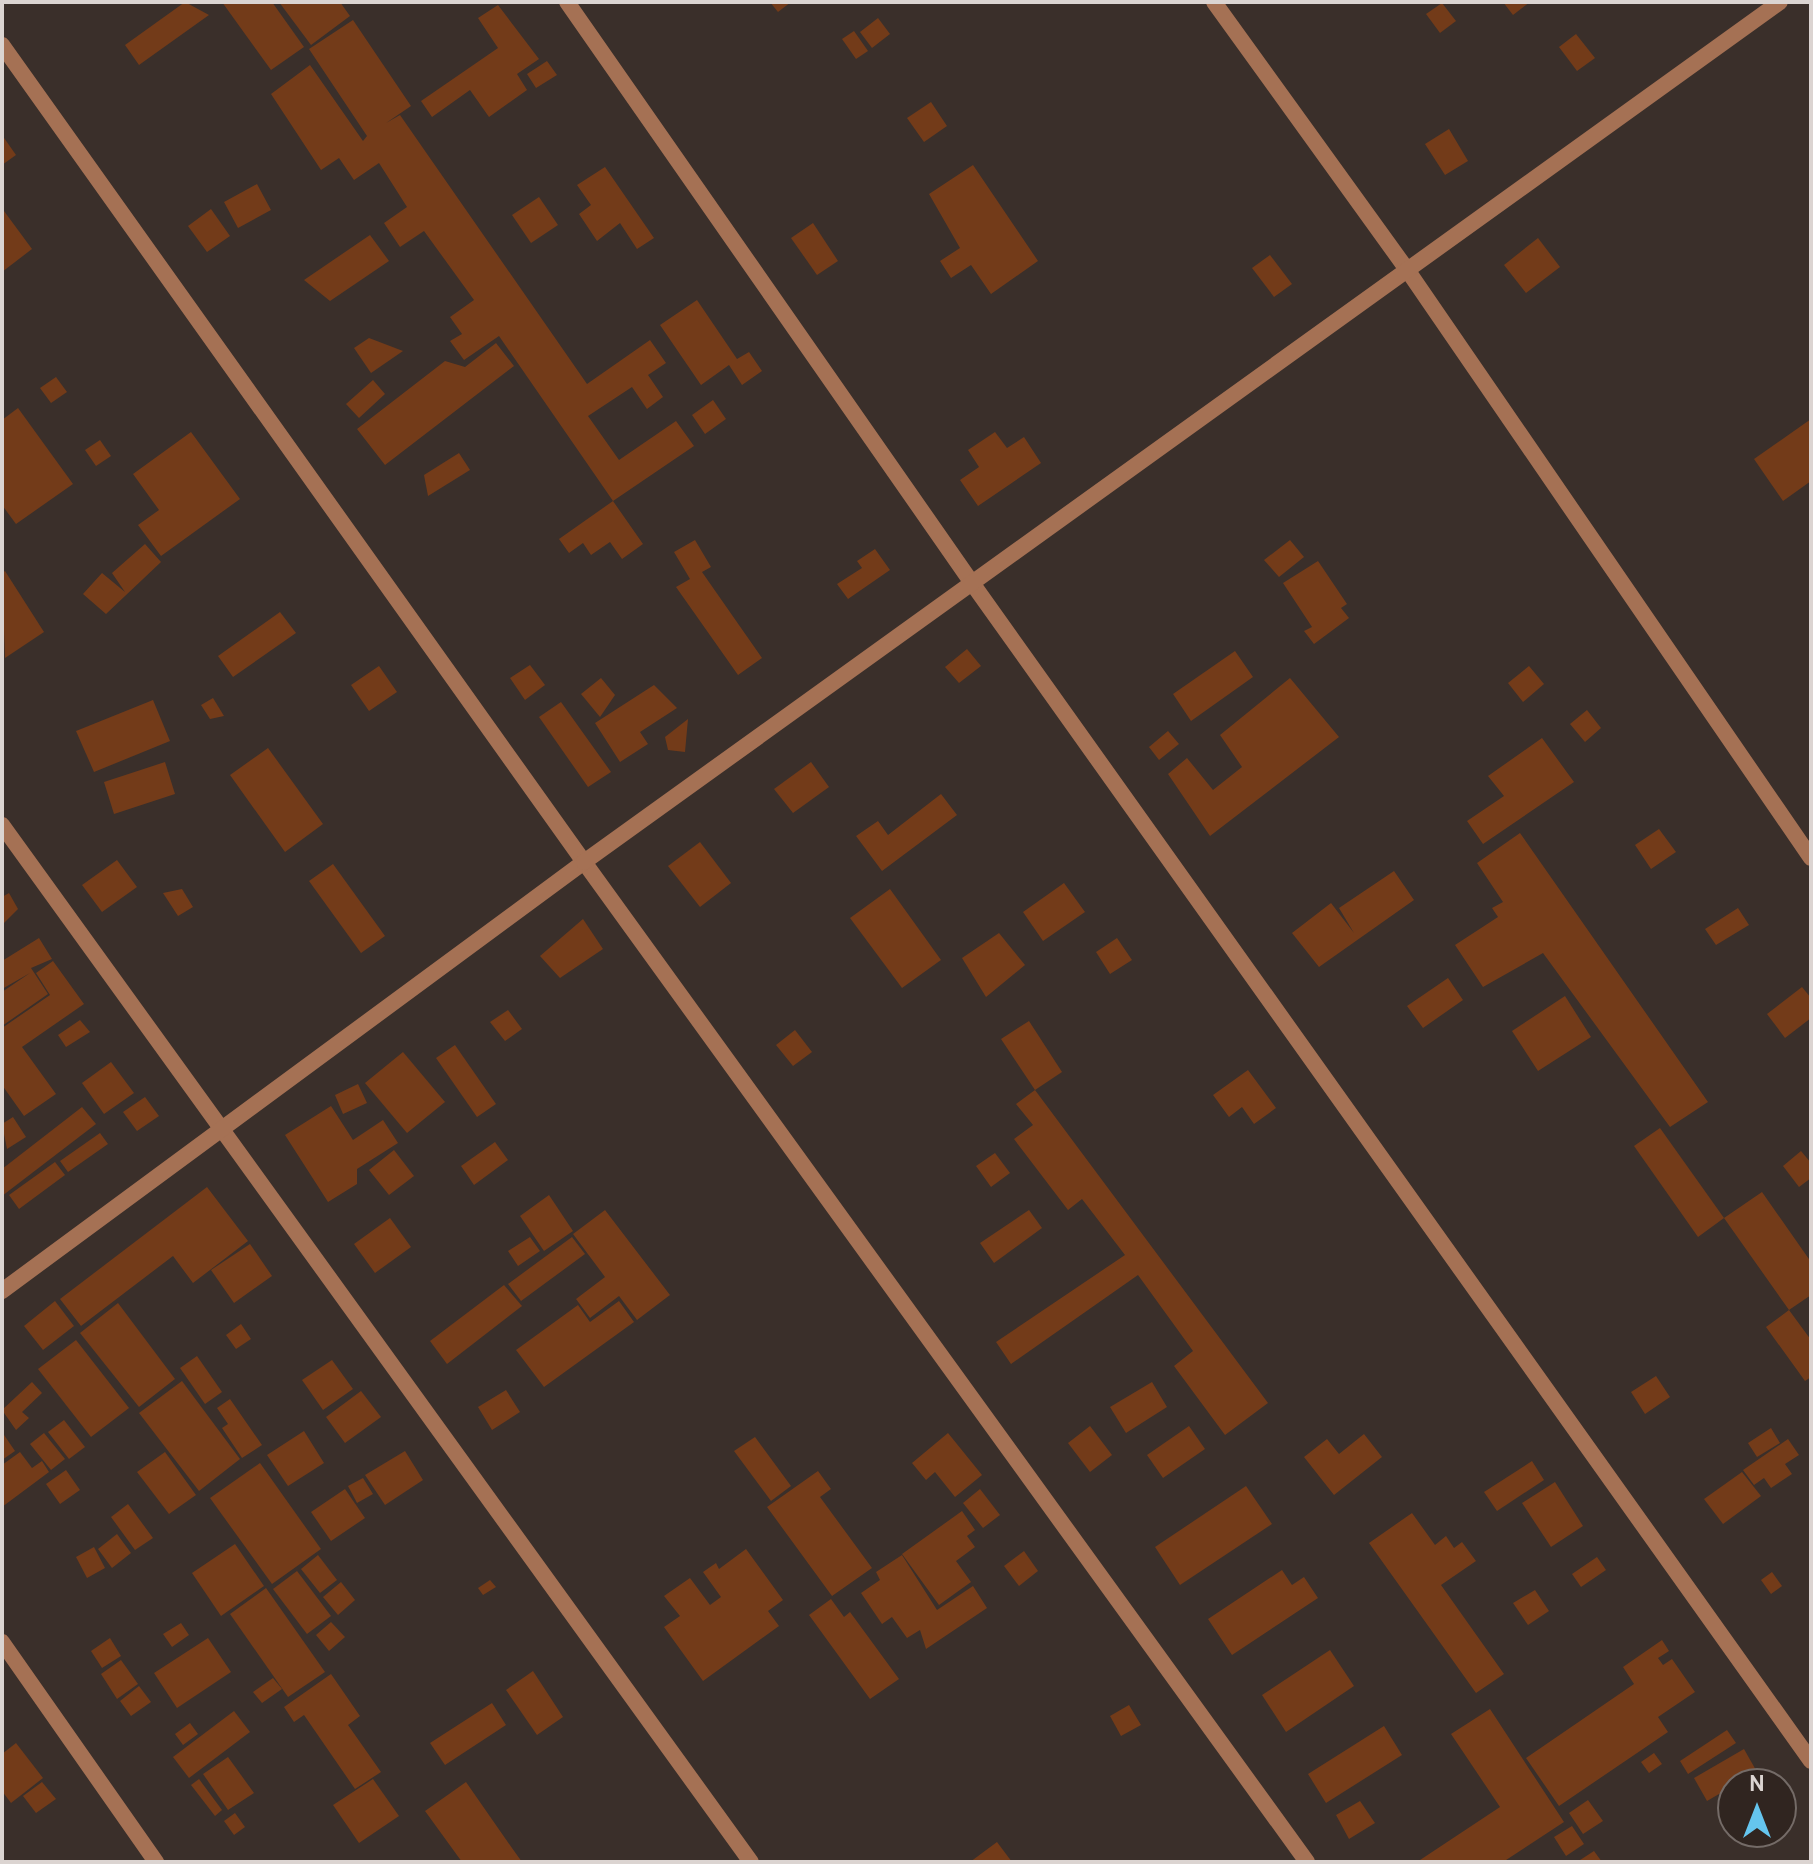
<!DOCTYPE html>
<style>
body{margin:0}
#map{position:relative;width:1813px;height:1864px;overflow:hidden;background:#3a2f2a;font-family:Overpass,sans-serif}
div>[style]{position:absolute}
.building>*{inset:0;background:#733b19}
.minor>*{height:16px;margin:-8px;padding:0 8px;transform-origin:8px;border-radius:8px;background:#a57154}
span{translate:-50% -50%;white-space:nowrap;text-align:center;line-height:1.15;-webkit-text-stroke:8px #302520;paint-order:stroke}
.frame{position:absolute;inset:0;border:4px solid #dbd4d1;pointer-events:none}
.north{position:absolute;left:1717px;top:1768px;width:80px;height:80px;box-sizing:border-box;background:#302520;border:2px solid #746b67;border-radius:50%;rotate:0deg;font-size:22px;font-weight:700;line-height:32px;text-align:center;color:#dbd4d1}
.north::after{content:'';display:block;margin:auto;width:28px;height:36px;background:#65c5ee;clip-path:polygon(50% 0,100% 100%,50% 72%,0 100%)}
</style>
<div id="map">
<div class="building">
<i style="clip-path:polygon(185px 2px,209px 15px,139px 65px,125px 45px)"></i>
<i style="clip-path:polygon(222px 2px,272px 2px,304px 47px,271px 70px)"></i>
<i style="clip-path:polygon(279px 2px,340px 2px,350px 16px,311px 45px)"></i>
<i style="clip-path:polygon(770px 2px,791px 2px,778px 12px)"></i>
<i style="clip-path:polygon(1503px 2px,1530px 2px,1513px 15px)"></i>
<i style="clip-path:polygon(1442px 3px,1456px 21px,1440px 33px,1426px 14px)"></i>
<i style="clip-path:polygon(498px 5px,539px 59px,517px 74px,527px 90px,489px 117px,470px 90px,432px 117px,421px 101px,498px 48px,478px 18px)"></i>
<i style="clip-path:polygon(878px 18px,890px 34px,872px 48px,860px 32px)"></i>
<i style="clip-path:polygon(353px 20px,411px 106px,386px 123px,400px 115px,587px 384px,650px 340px,666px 363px,648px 375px,663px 397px,647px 409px,632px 387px,588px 416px,619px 460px,676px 421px,694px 446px,613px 501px,643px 544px,622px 559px,610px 542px,591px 555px,583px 543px,569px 553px,559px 539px,613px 501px,499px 336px,464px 360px,450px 341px,462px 334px,450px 317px,474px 300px,424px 231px,400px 247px,384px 223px,407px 207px,379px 163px,354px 180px,339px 158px,321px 170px,271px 94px,310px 65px,363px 141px,367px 136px,309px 49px)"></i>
<i style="clip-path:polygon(854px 31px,868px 51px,856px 59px,842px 39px)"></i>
<i style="clip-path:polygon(1576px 34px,1595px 58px,1577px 71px,1559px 47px)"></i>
<i style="clip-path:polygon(547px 61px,557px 75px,536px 88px,527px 74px)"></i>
<i style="clip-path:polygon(931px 102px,947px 126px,924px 142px,907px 118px)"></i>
<i style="clip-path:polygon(1449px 129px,1468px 161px,1445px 175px,1425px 144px)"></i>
<i style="clip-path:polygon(2px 135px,16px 155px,2px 165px)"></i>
<i style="clip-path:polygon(973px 165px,1038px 261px,991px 294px,971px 265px,951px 278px,940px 261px,960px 248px,929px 194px)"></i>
<i style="clip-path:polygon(605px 167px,654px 238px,637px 249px,620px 223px,597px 241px,579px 214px,591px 205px,577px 185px)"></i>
<i style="clip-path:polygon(257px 184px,271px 210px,238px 228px,224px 202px)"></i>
<i style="clip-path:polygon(539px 197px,558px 225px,531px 243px,512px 215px)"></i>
<i style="clip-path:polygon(211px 209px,230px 236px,207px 252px,188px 226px)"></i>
<i style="clip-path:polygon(4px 211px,32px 249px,2px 272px,2px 213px)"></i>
<i style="clip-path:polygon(813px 223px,838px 261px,817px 275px,791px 238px)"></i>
<i style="clip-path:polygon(370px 235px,389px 261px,330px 301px,304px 280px)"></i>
<i style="clip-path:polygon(1538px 238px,1560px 267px,1526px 293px,1504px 265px)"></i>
<i style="clip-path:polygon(1270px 255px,1292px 284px,1274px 297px,1252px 268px)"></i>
<i style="clip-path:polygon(697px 300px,737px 359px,749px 352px,762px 371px,742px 385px,729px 365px,701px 385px,660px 325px)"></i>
<i style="clip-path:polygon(369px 338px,403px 351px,371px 373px,354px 348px)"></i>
<i style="clip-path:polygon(496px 343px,514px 366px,385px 465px,357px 429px,445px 361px,465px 367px)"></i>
<i style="clip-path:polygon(56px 377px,67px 392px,51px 403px,40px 388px)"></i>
<i style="clip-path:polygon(373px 380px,385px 394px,359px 418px,346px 404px)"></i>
<i style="clip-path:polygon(713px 400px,726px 419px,705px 434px,692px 415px)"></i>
<i style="clip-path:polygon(18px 408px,73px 484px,16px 524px,2px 505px,2px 420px)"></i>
<i style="clip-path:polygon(1811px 419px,1811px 481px,1783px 501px,1754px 459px)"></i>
<i style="clip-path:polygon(191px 432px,240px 499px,161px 556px,138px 525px,159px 510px,133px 474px)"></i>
<i style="clip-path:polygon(995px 432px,1007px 448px,1024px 437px,1041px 463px,978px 506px,960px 480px,979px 467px,968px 450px)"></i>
<i style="clip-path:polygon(100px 440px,111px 456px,96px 466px,85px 450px)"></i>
<i style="clip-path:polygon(459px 453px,470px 470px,428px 496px,424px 475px)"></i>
<i style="clip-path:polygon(695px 540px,711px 567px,702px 572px,762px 658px,738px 675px,676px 587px,690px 579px,674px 552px)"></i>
<i style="clip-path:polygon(1290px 540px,1304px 557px,1279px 577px,1264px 560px)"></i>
<i style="clip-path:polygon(145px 544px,161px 562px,106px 614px,83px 594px,102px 573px,125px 592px,112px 573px)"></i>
<i style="clip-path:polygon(875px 549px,890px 570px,848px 599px,837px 584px,862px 568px,857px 561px)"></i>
<i style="clip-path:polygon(1318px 561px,1347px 604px,1341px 608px,1349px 618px,1314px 644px,1304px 631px,1312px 627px,1283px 583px)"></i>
<i style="clip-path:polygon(5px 571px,44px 632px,5px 658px,2px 573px)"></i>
<i style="clip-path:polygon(280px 612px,296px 633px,233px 677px,218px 656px)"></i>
<i style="clip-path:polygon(967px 649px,981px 666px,959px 683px,945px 667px)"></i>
<i style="clip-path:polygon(1235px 651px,1253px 677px,1191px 721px,1173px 694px)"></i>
<i style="clip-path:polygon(530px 665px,545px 685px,525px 700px,510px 678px)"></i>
<i style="clip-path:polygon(379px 666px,397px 692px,369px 711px,351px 685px)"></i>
<i style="clip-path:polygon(1529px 666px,1544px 684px,1523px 702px,1508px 683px)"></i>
<i style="clip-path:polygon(601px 678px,615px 695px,600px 717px,581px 694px)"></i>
<i style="clip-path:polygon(1290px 678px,1339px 737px,1210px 836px,1168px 774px,1187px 758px,1213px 790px,1242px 767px,1220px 735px)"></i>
<i style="clip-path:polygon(654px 685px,677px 708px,640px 732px,648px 744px,620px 762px,595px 723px)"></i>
<i style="clip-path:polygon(213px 698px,224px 716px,210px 719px,201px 705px)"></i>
<i style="clip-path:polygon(153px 700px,170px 741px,94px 772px,76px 731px)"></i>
<i style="clip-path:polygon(561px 702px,611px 772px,588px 787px,539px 717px)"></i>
<i style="clip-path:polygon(1587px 710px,1601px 728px,1585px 742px,1570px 724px)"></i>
<i style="clip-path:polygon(688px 719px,685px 752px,668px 750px,665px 737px)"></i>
<i style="clip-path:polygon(1168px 731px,1179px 744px,1159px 760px,1149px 747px)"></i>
<i style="clip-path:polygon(1542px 738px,1574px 782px,1483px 844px,1467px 821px,1504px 796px,1488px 776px)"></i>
<i style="clip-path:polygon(268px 748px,323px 824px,285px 852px,230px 775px)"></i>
<i style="clip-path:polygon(165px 762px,175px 794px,114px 814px,104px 782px)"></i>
<i style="clip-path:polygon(811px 762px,829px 787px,793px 813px,774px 789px)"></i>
<i style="clip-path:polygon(941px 794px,957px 815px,882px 871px,856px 836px,878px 821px,888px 835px)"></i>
<i style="clip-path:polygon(1659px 829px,1676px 852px,1651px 869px,1635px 845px)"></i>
<i style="clip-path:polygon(1520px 833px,1708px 1102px,1670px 1127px,1543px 953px,1483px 987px,1455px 945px,1498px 917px,1492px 908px,1503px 902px,1477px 863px)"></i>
<i style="clip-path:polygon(700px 842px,731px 883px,700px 907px,668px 866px)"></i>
<i style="clip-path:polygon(117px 860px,137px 887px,102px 912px,82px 885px)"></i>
<i style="clip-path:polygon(333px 864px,385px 936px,361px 953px,309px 881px)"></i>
<i style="clip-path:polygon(1394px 871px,1414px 900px,1319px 967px,1292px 933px,1331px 903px,1354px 933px,1339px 908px)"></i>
<i style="clip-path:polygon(1064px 883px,1085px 912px,1043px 941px,1023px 912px)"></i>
<i style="clip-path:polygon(182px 889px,193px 907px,178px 916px,163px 893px)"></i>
<i style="clip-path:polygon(890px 889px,941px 960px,902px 988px,850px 918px)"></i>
<i style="clip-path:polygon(9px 893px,18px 909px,2px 925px,2px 897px)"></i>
<i style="clip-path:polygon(1738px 908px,1749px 925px,1716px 945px,1705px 929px)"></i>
<i style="clip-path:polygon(583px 919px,603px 949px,560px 978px,540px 956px)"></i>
<i style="clip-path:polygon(999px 933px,1025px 965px,986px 997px,962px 958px)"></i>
<i style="clip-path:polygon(39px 938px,52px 959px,31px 968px,48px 994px,2px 1026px,2px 992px,30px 973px,2px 989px,2px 961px)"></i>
<i style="clip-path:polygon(1117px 938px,1132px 960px,1110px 974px,1096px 952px)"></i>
<i style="clip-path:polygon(53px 961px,84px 1004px,22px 1047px,56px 1094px,24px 1116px,2px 1085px,2px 1028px,50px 995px,36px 973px)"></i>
<i style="clip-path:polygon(1448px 978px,1463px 1000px,1423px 1028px,1407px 1006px)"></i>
<i style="clip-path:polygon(1802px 987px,1811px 998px,1811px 1018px,1785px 1038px,1767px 1014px)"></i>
<i style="clip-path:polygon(1565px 996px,1591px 1037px,1538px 1071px,1512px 1031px)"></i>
<i style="clip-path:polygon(508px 1010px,522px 1029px,505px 1041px,490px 1022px)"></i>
<i style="clip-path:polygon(80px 1020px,90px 1032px,66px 1047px,58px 1035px)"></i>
<i style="clip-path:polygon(1029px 1021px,1062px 1072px,1035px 1090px,1001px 1039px)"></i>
<i style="clip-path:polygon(795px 1030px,812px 1052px,793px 1066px,776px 1045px)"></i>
<i style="clip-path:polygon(455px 1045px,496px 1104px,477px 1117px,436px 1058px)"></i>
<i style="clip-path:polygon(403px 1052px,445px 1102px,407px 1133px,365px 1083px)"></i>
<i style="clip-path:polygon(111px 1062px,134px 1093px,104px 1114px,82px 1083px)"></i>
<i style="clip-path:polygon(1248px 1070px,1276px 1108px,1254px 1124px,1242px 1107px,1229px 1117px,1213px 1095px)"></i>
<i style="clip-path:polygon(358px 1084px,367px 1103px,343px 1114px,335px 1095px)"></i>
<i style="clip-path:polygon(1035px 1090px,1268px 1403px,1225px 1435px,1174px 1366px,1193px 1351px,1138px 1275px,1011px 1364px,996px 1342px,1125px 1255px,1082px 1199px,1068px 1210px,1014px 1139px,1033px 1125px,1016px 1104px)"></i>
<i style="clip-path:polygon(145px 1097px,159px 1116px,137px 1131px,123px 1112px)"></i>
<i style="clip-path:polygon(331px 1106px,353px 1140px,383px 1120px,398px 1143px,357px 1169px,357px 1184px,328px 1202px,285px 1135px)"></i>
<i style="clip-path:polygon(82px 1107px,96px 1124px,2px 1196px,2px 1169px)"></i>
<i style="clip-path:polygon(13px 1117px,26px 1137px,7px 1149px,2px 1124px)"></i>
<i style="clip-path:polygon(1660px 1128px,1724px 1218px,1698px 1237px,1634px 1146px)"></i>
<i style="clip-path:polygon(100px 1133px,108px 1144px,68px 1172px,60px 1161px)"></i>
<i style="clip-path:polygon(495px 1142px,508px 1160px,474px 1185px,461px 1166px)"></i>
<i style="clip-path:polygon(394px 1150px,414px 1176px,389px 1195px,369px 1170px)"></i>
<i style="clip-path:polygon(1801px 1151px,1811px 1163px,1811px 1178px,1799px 1187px,1783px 1166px)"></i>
<i style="clip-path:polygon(995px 1153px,1010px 1173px,991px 1187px,976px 1166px)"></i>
<i style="clip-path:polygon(55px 1162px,65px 1175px,19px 1209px,9px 1195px)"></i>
<i style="clip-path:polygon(207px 1187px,248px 1241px,193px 1283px,173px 1256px,81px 1326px,60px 1299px)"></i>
<i style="clip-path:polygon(1762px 1192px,1811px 1262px,1811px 1295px,1789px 1310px,1811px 1340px,1811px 1377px,1805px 1381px,1766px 1327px,1789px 1310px,1724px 1218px)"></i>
<i style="clip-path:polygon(549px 1195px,573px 1231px,544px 1251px,520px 1216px)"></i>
<i style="clip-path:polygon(605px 1210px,670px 1295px,637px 1320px,619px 1296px,590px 1318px,576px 1299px,605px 1277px,573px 1234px)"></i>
<i style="clip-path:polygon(1029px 1210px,1042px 1228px,994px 1263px,980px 1243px)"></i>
<i style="clip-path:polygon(390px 1218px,411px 1247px,375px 1273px,354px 1244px)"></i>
<i style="clip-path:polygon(530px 1237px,540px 1251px,518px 1266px,508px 1251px)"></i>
<i style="clip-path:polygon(572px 1237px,585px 1254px,521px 1301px,508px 1284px)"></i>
<i style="clip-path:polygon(250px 1244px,272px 1276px,234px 1303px,211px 1270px)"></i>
<i style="clip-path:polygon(504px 1285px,522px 1306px,447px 1364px,430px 1341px)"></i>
<i style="clip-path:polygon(55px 1301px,74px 1326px,43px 1350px,24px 1326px)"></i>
<i style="clip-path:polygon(619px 1301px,634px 1322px,544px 1387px,516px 1350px,578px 1305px,590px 1322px)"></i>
<i style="clip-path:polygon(118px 1303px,175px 1379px,139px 1407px,80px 1333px)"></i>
<i style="clip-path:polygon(241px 1324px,251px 1339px,236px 1349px,226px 1335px)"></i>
<i style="clip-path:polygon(76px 1340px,129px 1408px,91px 1437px,38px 1369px)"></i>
<i style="clip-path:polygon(197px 1356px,222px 1392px,205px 1404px,180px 1368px)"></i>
<i style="clip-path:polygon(332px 1360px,353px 1389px,323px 1410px,302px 1380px)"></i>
<i style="clip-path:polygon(1656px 1376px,1670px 1397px,1645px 1414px,1631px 1392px)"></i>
<i style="clip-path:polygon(182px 1381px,240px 1459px,199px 1491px,139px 1413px)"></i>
<i style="clip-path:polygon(32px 1382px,42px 1393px,22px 1412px,29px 1418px,16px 1430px,2px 1410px)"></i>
<i style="clip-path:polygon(1152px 1382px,1167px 1407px,1126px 1433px,1110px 1407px)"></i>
<i style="clip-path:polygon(506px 1390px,520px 1412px,492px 1430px,478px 1407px)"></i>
<i style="clip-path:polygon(361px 1391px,381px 1417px,345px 1443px,326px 1417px)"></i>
<i style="clip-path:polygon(230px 1399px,262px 1445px,242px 1458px,222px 1428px,228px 1424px,217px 1408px)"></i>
<i style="clip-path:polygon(64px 1420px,85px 1447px,69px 1459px,48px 1432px)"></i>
<i style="clip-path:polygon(1090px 1426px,1112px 1455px,1090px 1472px,1068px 1443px)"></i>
<i style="clip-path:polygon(1189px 1426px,1205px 1449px,1163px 1478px,1147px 1455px)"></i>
<i style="clip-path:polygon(1771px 1428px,1780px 1443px,1757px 1457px,1748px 1443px)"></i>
<i style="clip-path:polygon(304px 1431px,324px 1463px,288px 1486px,267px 1455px)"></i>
<i style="clip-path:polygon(2px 1432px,15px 1451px,2px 1460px)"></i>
<i style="clip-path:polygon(44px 1433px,65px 1459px,51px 1470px,30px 1444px)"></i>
<i style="clip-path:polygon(948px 1433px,982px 1475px,955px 1497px,935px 1472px,926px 1480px,912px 1463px)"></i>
<i style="clip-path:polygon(1364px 1434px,1382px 1457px,1334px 1495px,1304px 1457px,1327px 1439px,1339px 1454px)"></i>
<i style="clip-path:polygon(755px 1437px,791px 1486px,771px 1501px,734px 1451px)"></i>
<i style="clip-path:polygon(1788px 1439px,1799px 1455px,1785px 1464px,1792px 1474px,1771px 1488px,1764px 1478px,1754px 1485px,1743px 1470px)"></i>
<i style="clip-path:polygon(405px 1451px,423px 1480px,385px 1505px,365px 1475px)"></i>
<i style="clip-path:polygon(20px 1452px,32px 1468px,42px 1461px,49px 1472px,2px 1507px,2px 1465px)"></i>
<i style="clip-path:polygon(165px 1452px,196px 1495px,169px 1514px,137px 1472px)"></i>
<i style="clip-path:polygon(1532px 1461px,1544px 1480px,1497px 1511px,1484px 1492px)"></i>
<i style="clip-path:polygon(260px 1463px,321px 1549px,272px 1584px,210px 1498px)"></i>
<i style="clip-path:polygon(66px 1470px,80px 1490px,60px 1504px,46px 1484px)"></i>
<i style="clip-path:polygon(818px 1471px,831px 1489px,820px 1497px,872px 1568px,832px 1596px,767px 1507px)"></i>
<i style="clip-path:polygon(1742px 1472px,1761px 1496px,1723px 1524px,1704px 1499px)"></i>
<i style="clip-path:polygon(363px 1478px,373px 1494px,357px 1503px,348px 1486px)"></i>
<i style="clip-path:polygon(1555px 1482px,1583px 1526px,1551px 1547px,1522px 1503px)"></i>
<i style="clip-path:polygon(1246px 1486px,1272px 1524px,1180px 1585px,1155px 1547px)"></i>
<i style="clip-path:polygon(345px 1489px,365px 1518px,331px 1541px,311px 1512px)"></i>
<i style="clip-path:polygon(980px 1489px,1000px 1515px,983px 1528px,963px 1503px)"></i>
<i style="clip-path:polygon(128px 1504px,153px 1538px,135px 1550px,111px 1517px)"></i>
<i style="clip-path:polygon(962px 1511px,975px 1530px,967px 1536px,975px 1547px,956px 1561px,971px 1582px,939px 1605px,902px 1554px)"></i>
<i style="clip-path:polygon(1412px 1513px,1435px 1545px,1446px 1536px,1454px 1548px,1462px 1542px,1476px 1561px,1441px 1585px,1504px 1674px,1476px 1693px,1369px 1543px)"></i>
<i style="clip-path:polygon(117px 1534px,131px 1553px,112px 1568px,98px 1549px)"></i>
<i style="clip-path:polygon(235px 1544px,264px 1586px,221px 1616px,192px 1573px)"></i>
<i style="clip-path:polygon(94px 1547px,105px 1568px,87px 1578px,76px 1557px)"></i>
<i style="clip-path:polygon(746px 1549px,783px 1600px,768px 1611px,779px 1626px,703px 1681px,664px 1627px,680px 1616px,664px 1596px,690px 1578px,710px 1605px,721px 1597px,703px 1572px,716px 1563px,719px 1569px)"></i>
<i style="clip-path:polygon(1024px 1551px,1038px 1571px,1019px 1586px,1004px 1566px)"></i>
<i style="clip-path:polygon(318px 1555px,337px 1580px,320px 1593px,301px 1569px)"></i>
<i style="clip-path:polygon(902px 1555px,937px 1610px,973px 1586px,987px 1608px,926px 1649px,920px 1630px,907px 1638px,892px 1617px,882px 1624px,861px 1593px,880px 1580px,876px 1572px)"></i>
<i style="clip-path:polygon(1597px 1557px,1606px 1570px,1581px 1587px,1572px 1574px)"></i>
<i style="clip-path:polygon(1282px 1570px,1292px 1585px,1304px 1577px,1318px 1598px,1232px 1655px,1208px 1619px)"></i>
<i style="clip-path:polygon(297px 1571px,331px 1616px,307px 1634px,273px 1589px)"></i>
<i style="clip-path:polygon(1772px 1572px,1782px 1586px,1771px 1594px,1761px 1580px)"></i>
<i style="clip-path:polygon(490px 1580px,496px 1587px,483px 1595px,478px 1588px)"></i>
<i style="clip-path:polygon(341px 1582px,355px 1600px,338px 1615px,323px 1597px)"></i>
<i style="clip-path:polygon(266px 1588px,325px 1672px,288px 1697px,230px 1614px)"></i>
<i style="clip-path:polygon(1535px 1590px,1549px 1611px,1528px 1625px,1513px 1603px)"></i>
<i style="clip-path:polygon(831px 1599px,844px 1617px,850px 1612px,899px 1679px,870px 1699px,809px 1615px)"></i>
<i style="clip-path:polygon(331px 1622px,345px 1637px,329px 1651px,316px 1635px)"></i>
<i style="clip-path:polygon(181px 1623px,189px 1635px,172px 1647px,163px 1634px)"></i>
<i style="clip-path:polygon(110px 1638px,121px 1656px,102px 1668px,91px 1651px)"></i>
<i style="clip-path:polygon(208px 1638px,231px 1672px,177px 1708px,154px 1673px)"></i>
<i style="clip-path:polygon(1662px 1640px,1669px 1651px,1658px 1658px,1663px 1665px,1672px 1659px,1695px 1692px,1658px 1717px,1668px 1732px,1559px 1806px,1526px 1758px,1634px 1684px,1623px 1667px)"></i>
<i style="clip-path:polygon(1330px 1650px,1354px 1686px,1286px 1732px,1262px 1695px)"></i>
<i style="clip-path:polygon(121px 1660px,138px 1684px,117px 1699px,101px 1674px)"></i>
<i style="clip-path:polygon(533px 1671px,563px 1717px,537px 1735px,506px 1690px)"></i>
<i style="clip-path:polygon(331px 1674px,360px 1716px,348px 1725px,381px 1772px,355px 1789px,304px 1715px,294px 1722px,284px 1707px)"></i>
<i style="clip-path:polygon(273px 1678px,282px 1689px,262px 1703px,253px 1692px)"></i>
<i style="clip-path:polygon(139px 1686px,151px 1702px,131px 1716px,120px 1701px)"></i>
<i style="clip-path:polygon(492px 1703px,506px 1725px,445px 1765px,430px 1743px)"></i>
<i style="clip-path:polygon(1129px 1705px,1141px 1725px,1121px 1736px,1110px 1716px)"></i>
<i style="clip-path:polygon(1490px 1709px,1564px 1822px,1503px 1862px,1417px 1862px,1500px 1807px,1451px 1734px)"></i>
<i style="clip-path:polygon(234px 1711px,250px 1732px,189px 1778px,173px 1757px)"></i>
<i style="clip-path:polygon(190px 1723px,198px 1734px,183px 1745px,175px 1734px)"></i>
<i style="clip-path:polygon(1384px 1726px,1402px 1755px,1326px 1803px,1308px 1774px)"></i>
<i style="clip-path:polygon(1727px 1730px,1736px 1743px,1688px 1774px,1680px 1761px)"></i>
<i style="clip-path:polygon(16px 1743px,43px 1778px,11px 1803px,2px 1791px,2px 1754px)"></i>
<i style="clip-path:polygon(1744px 1749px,1757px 1772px,1707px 1801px,1694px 1778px)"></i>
<i style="clip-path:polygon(1654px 1753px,1662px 1764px,1649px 1773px,1641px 1762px)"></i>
<i style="clip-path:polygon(228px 1757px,254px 1793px,228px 1810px,203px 1774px)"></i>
<i style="clip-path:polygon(199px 1779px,222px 1810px,215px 1816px,191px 1785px)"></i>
<i style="clip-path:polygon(373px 1779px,399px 1816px,359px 1843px,333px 1805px)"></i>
<i style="clip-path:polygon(42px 1782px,56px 1799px,36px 1813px,23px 1796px)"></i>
<i style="clip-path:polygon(466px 1782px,512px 1848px,522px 1862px,462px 1862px,425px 1811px)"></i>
<i style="clip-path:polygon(1588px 1800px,1603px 1821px,1583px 1834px,1569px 1813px)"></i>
<i style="clip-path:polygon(1360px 1801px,1375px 1823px,1349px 1839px,1336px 1815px)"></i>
<i style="clip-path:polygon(235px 1813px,245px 1827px,234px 1835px,224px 1821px)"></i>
<i style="clip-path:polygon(1572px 1826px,1584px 1844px,1566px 1856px,1554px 1837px)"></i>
<i style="clip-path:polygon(997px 1842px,1012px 1862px,970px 1862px)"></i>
<i style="clip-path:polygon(1594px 1851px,1602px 1862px,1577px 1862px)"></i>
</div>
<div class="minor">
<i style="left:567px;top:2px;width:708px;rotate:55.12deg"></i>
<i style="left:972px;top:583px;width:1446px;rotate:54.54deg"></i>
<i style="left:1214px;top:2px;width:332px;rotate:54.2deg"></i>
<i style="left:1408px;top:271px;width:712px;rotate:55.53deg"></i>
<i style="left:2px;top:45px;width:1003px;rotate:54.54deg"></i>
<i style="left:584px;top:862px;width:1234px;rotate:54.13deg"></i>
<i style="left:2px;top:825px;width:1279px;rotate:54.16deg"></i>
<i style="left:2px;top:1291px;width:723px;rotate:-36.39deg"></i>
<i style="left:584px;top:862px;width:1473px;rotate:-35.72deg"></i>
<i style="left:2px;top:1642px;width:269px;rotate:55deg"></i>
</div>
<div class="frame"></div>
<div class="north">N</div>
</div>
